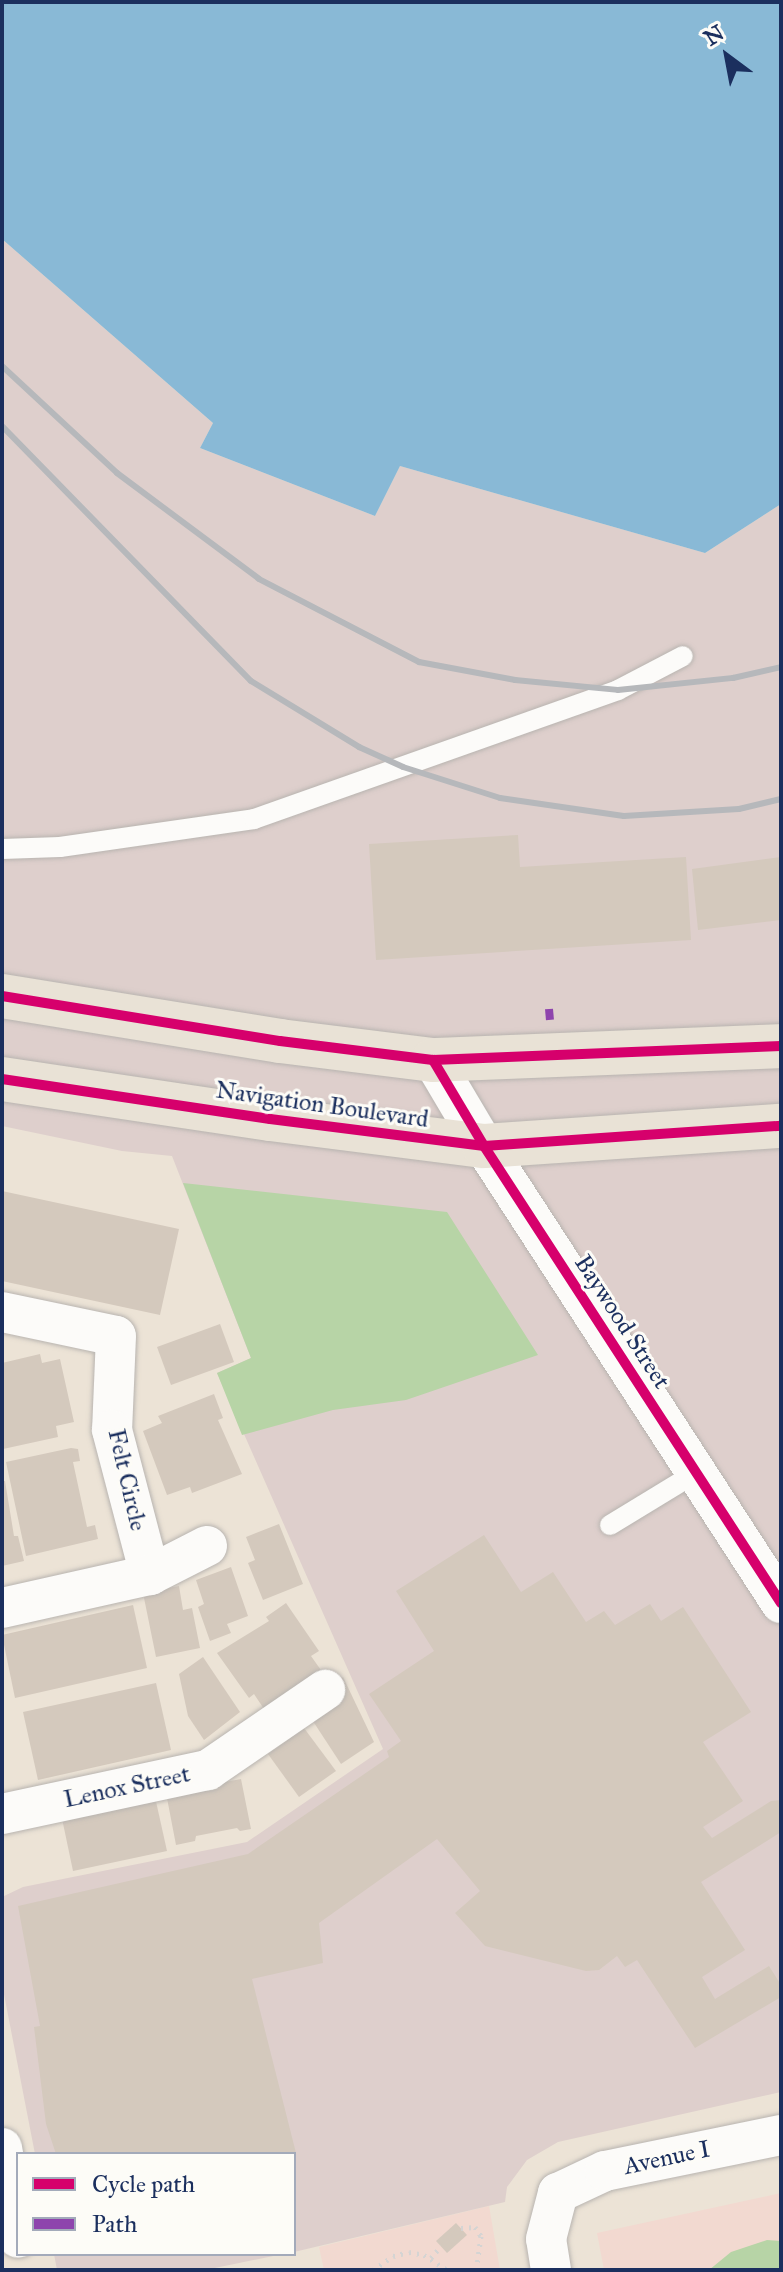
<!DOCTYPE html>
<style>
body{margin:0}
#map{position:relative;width:783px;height:2272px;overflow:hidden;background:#ece3d6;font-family:"IM FELL Great Primer",serif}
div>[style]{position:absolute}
.built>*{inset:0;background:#f2d9d0}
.industrial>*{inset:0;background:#decfcc}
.green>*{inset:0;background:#b7d4a6}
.water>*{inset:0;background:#89b9d6}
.building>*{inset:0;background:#d4c9bd}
.path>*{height:5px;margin-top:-2.5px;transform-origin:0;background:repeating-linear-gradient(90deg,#d5d4d3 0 2px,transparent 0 8px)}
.roads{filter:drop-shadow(0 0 2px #b8b4b0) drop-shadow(0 0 2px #b8b4b0)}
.service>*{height:20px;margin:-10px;padding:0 10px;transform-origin:10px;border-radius:10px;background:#fcfbf9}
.minor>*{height:40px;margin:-20px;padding:0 20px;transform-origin:20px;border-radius:20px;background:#fcfbf9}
.primary>*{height:44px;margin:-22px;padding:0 22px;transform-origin:22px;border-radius:22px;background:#e9e2d6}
.rail>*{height:6px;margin:-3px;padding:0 3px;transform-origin:3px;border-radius:3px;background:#b6b8bb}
.quiet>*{height:8px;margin-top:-4px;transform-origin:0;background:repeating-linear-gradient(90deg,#8e44ad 0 16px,transparent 0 24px)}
.cycleway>*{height:10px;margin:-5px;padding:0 5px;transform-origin:5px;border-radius:5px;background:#d6006c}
span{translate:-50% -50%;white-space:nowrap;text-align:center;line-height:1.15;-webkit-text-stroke:6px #fdfcf7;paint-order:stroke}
.street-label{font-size:24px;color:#1b2f5e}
.frame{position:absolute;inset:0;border:4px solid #1b2f5e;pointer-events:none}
.legend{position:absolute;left:16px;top:2152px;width:280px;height:104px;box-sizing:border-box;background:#fdfcf7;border:2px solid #a3aaba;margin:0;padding:10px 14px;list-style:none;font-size:24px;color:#1b2f5e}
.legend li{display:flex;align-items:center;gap:16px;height:40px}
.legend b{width:40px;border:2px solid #a3aaba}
.north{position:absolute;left:687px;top:16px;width:80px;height:80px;-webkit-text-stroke:6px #fdfcf7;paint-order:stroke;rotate:328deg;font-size:22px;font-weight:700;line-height:32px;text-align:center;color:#1b2f5e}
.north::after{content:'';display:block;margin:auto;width:28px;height:36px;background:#1b2f5e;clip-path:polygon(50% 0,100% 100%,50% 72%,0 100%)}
</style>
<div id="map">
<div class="built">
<i style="clip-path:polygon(781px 2193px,781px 2270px,604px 2270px,597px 2233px)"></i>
<i style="clip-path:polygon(489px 2206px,500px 2270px,324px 2270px,319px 2247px)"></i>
</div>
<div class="industrial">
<i style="clip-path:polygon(2px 239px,213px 423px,200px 448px,375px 516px,400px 466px,705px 553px,781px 504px,781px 2092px,558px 2142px,527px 2160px,507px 2187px,505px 2202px,294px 2252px,294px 2154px,35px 2154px,2px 1984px,2px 1897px,23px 1887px,247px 1842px,383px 1749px,217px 1373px,251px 1358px,172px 1156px,122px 1151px,2px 1126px)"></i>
<i style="clip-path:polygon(54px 2254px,283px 2254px,205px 2270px,57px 2270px)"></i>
</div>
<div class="green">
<i style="clip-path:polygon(183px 1183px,447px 1212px,538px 1355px,406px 1400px,333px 1410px,242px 1435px,217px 1373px,251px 1358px)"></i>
<i style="clip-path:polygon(767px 2240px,781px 2241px,781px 2270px,709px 2270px,731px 2252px)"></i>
</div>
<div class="water">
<i style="clip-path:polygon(2px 2px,781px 2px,781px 504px,705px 553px,400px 466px,375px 516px,200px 448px,213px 423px,2px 239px)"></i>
</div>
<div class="building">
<i style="clip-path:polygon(518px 835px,520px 867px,686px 857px,691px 940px,376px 960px,369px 844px)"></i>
<i style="clip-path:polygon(781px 857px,781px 920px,698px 930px,692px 869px)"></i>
<i style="clip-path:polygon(2px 1191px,179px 1229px,160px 1315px,2px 1281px)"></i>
<i style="clip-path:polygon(220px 1324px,234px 1362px,171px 1385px,157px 1347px)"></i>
<i style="clip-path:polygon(40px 1354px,42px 1363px,60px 1359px,74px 1422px,56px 1426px,58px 1437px,3px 1449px,2px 1363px)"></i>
<i style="clip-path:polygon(214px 1394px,223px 1418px,218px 1420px,242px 1474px,192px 1493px,190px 1487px,167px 1495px,143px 1431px,162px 1423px,158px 1416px)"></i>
<i style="clip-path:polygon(71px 1448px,78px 1449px,80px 1461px,73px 1462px,87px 1527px,95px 1525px,98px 1539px,26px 1556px,6px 1462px)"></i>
<i style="clip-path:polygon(2px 1481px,5px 1481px,14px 1536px,18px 1536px,24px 1561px,2px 1566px)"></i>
<i style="clip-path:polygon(279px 1524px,303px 1584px,263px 1600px,248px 1563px,255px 1560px,246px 1537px)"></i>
<i style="clip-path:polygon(484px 1535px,521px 1592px,553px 1572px,586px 1622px,604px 1611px,615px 1625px,650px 1604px,661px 1621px,683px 1607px,751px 1712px,703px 1742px,743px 1801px,703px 1827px,712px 1838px,771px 1801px,781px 1800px,781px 1832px,701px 1882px,745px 1950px,702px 1977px,715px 1999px,769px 1966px,781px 1985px,781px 1997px,695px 2048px,637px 1960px,625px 1967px,617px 1956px,599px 1970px,586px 1971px,485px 1946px,455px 1913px,480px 1891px,437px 1839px,319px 1923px,323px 1963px,252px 1979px,296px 2153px,56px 2154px,46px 2124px,34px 2027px,40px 2026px,18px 1906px,248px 1854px,389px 1757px,387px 1751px,401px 1741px,369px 1694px,434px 1651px,396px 1591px)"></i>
<i style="clip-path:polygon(231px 1567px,248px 1616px,227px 1624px,231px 1633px,210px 1641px,198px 1607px,204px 1604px,196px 1580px)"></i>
<i style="clip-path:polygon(179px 1586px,183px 1610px,192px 1608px,200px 1648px,156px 1657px,143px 1593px)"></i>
<i style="clip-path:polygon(286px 1603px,319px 1651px,311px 1656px,323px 1673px,266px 1712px,254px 1694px,249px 1698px,217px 1653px,269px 1621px,266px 1617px)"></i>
<i style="clip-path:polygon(133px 1605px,147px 1668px,15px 1698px,2px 1635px)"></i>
<i style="clip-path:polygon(203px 1657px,240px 1712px,204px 1740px,188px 1716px,179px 1674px)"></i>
<i style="clip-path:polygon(343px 1677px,374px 1742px,341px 1764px,305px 1709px)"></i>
<i style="clip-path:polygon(156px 1683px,171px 1750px,38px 1780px,23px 1712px)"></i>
<i style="clip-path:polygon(304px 1728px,336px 1771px,299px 1797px,268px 1754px)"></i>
<i style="clip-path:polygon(241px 1779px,251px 1829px,240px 1831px,237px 1828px,196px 1836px,195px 1841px,176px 1845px,166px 1793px)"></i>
<i style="clip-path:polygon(153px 1788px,167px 1851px,73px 1871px,60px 1809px)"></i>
<i style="clip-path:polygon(456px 2223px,467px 2235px,447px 2253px,436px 2241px)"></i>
</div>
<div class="path">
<i style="left:461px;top:2228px;width:14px;rotate:-4deg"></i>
<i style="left:475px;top:2227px;width:11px;rotate:56deg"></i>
<i style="left:481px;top:2236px;width:34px;rotate:98deg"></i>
<i style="left:431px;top:2258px;width:16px;rotate:-50deg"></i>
<i style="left:373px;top:2270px;width:24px;rotate:-35deg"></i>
<i style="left:393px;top:2256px;width:16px;rotate:-14deg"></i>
<i style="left:409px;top:2252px;width:15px;rotate:11deg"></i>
<i style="left:424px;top:2255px;width:27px;rotate:33deg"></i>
</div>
<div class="roads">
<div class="service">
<i style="left:2px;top:849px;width:58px;rotate:-2deg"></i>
<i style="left:60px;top:847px;width:196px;rotate:-8.2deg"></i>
<i style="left:254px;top:819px;width:386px;rotate:-19.5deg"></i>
<i style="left:618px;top:690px;width:73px;rotate:-27.6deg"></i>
<i style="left:610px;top:1525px;width:102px;rotate:-31.3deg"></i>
</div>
<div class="minor">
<i style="left:433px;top:1060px;width:100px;rotate:59.3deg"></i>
<i style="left:484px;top:1146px;width:545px;rotate:56.98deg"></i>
<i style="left:2px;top:1312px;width:116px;rotate:11.9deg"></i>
<i style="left:116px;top:1336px;width:94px;rotate:92.4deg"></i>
<i style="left:112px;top:1430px;width:150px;rotate:75.3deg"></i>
<i style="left:2px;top:1608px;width:152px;rotate:-12.6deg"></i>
<i style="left:150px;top:1575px;width:64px;rotate:-27deg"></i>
<i style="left:2px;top:1814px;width:211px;rotate:-12.1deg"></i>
<i style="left:208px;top:1770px;width:142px;rotate:-34.4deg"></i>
<i style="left:2px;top:2148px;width:91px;rotate:79.9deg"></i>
<i style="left:551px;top:2270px;width:31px;rotate:-99deg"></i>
<i style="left:546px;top:2239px;width:48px;rotate:-75.4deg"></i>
<i style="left:558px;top:2193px;width:52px;rotate:-25.1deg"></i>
<i style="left:605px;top:2171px;width:180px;rotate:-11.6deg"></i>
</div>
<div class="primary">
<i style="left:2px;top:996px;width:282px;rotate:9.2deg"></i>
<i style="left:280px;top:1041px;width:154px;rotate:7.1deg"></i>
<i style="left:433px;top:1060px;width:348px;rotate:-2.3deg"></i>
<i style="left:2px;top:1079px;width:271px;rotate:8.5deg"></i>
<i style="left:270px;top:1119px;width:216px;rotate:7.2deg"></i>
<i style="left:484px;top:1146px;width:298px;rotate:-3.9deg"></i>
</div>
</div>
<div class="rail">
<i style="left:2px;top:366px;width:157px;rotate:42.9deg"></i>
<i style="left:117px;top:473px;width:177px;rotate:36.7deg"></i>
<i style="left:259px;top:579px;width:180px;rotate:27.4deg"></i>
<i style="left:419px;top:662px;width:98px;rotate:10.6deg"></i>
<i style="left:515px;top:680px;width:103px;rotate:5.5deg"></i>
<i style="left:618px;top:690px;width:116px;rotate:-6deg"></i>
<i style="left:733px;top:678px;width:49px;rotate:-12.9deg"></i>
<i style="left:2px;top:426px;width:356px;rotate:45.7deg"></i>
<i style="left:251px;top:681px;width:127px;rotate:31.4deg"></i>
<i style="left:359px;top:747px;width:48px;rotate:24.4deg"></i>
<i style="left:403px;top:767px;width:102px;rotate:17.7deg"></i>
<i style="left:500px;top:798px;width:125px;rotate:8.3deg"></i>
<i style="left:624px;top:816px;width:115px;rotate:-3.5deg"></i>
<i style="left:739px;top:809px;width:43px;rotate:-13.4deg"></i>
</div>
<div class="quiet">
<i style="left:549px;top:1009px;width:11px;rotate:85deg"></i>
</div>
<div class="cycleway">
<i style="left:2px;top:996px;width:282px;rotate:9.2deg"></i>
<i style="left:280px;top:1041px;width:154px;rotate:7.1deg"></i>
<i style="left:433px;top:1060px;width:348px;rotate:-2.3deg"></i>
<i style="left:433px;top:1060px;width:100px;rotate:59.3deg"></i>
<i style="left:484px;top:1146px;width:545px;rotate:56.98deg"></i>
<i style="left:2px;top:1079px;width:271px;rotate:8.5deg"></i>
<i style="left:270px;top:1119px;width:216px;rotate:7.2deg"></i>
<i style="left:484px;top:1146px;width:298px;rotate:-3.9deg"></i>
</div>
<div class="street-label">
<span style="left:322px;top:1105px;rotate:8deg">Navigation Boulevard</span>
<span style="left:622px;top:1322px;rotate:57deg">Baywood Street</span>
<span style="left:127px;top:1480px;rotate:77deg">Felt Circle</span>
<span style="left:127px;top:1787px;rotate:-12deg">Lenox Street</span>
<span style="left:667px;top:2158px;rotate:-12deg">Avenue I</span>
</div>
<div class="frame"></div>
<ul class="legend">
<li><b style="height:10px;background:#d6006c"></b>Cycle path</li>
<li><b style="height:10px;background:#8e44ad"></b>Path</li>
</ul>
<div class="north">N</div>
</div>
